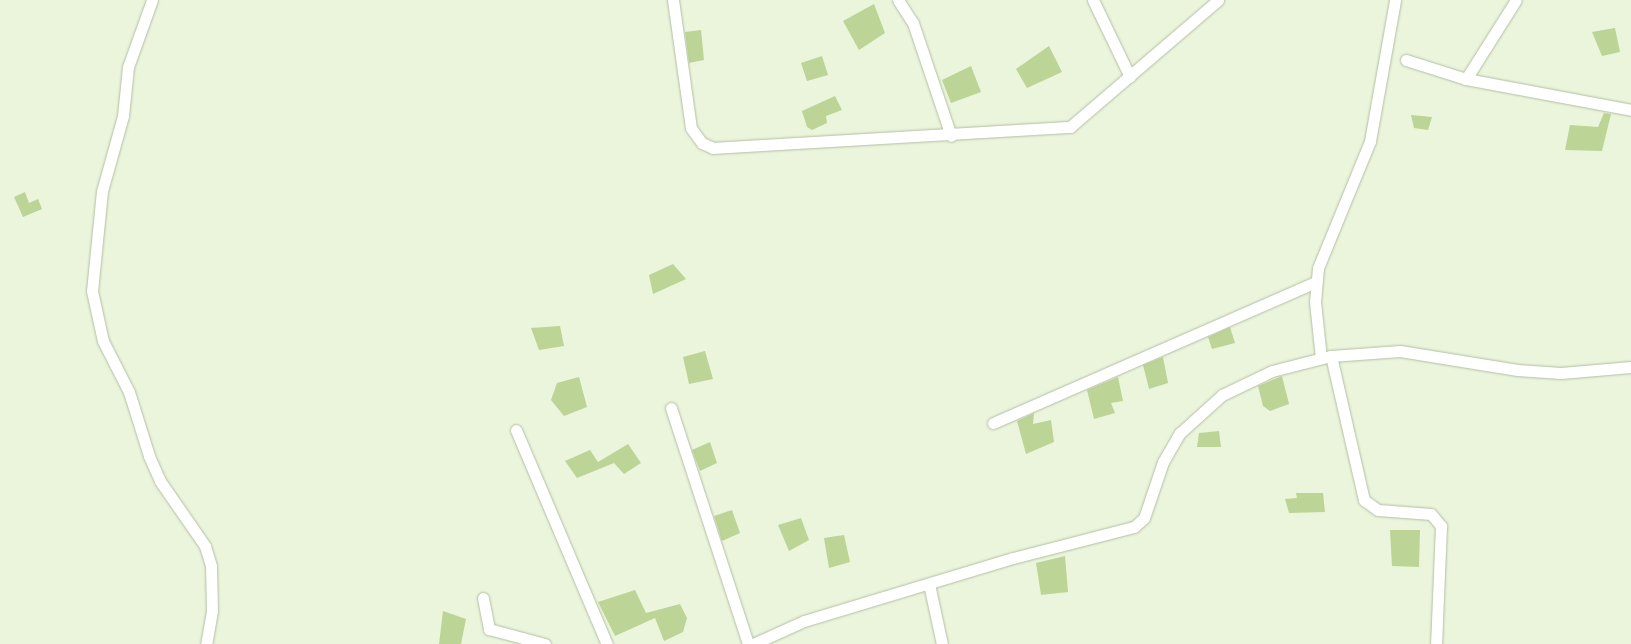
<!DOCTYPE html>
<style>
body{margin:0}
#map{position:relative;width:1631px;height:644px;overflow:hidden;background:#eaf5db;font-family:"Noto Serif",serif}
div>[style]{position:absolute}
.building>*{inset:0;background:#bcd496}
.roads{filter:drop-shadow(0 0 1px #b4bea6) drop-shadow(0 0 1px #b4bea6)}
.street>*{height:11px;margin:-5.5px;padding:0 5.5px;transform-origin:5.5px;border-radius:5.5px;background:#fff}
span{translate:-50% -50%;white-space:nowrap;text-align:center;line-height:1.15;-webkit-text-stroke:4px #fff;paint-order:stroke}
</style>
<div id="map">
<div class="building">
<i style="clip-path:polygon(874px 4px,885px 33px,859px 50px,843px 21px)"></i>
<i style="clip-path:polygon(1615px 28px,1620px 52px,1602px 56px,1592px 32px)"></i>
<i style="clip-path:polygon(701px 30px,704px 60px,689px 63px,685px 32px)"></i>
<i style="clip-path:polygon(1049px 46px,1062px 72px,1027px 88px,1016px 69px)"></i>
<i style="clip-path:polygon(822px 56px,828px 75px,807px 81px,801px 63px)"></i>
<i style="clip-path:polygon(971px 66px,981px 92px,951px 103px,942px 80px)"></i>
<i style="clip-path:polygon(835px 96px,842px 110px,826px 116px,827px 123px,812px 130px,807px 127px,802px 111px)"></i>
<i style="clip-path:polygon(1604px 113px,1611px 114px,1602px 151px,1565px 150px,1570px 125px,1598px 127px)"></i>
<i style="clip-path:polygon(1411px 115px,1432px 117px,1428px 130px,1414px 128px)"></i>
<i style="clip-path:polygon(25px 192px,29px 203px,38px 199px,42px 209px,23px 217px,14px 197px)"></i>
<i style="clip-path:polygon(673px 264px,686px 279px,653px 294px,649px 275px)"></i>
<i style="clip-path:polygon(560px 326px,564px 346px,539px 350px,531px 328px)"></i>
<i style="clip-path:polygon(1230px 327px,1235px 343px,1212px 349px,1208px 337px)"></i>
<i style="clip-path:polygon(705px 351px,713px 379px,689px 384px,683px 357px)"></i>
<i style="clip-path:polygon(1163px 357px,1168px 383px,1149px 389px,1143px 365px)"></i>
<i style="clip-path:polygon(1282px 376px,1289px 404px,1270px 411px,1263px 406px,1258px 386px)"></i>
<i style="clip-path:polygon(579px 377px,587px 407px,564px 416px,551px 400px,557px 383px)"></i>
<i style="clip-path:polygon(1118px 377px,1123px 401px,1111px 403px,1115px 413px,1094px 419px,1087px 390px)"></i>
<i style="clip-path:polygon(1034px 413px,1033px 424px,1051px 420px,1054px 442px,1026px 454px,1017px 421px)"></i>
<i style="clip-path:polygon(1219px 431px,1221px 447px,1197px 447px,1199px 433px)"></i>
<i style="clip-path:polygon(710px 442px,717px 463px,700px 471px,692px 450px)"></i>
<i style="clip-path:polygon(628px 444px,641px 463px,624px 474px,614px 463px,577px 478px,565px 461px,590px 450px,598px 462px)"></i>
<i style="clip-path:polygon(1296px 493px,1323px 493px,1325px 512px,1289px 513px,1285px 499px,1297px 498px)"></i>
<i style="clip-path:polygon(732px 510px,740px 533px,722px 541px,714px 516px)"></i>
<i style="clip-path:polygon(801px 518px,809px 540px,789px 551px,778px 525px)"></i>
<i style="clip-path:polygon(1390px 530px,1420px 530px,1419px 567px,1392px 566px)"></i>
<i style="clip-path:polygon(844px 535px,850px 562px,829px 568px,824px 538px)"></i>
<i style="clip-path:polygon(1065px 556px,1068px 592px,1041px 595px,1036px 563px)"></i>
<i style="clip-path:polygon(635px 590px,646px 613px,680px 604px,687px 618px,683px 632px,664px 641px,655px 618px,615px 636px,598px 602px)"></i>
<i style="clip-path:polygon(443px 611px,466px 619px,461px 644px,439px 644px)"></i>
</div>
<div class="roads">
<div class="street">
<i style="left:152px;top:0;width:71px;rotate:109.7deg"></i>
<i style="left:128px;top:67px;width:49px;rotate:95.8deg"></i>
<i style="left:123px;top:116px;width:78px;rotate:105.6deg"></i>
<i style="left:102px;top:191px;width:100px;rotate:95.7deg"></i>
<i style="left:92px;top:291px;width:51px;rotate:77.6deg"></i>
<i style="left:103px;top:341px;width:57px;rotate:63deg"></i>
<i style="left:129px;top:392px;width:67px;rotate:72.6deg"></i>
<i style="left:149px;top:456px;width:27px;rotate:66deg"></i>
<i style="left:160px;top:481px;width:79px;rotate:55.3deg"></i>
<i style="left:205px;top:546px;width:21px;rotate:73deg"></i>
<i style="left:211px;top:566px;width:45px;rotate:88.7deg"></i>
<i style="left:212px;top:611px;width:34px;rotate:100deg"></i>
<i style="left:673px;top:0;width:129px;rotate:82deg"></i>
<i style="left:691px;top:128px;width:19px;rotate:54deg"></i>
<i style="left:702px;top:143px;width:12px;rotate:24deg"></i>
<i style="left:713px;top:148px;width:358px;rotate:-3.4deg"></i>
<i style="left:1070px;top:127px;width:195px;rotate:-40.6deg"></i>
<i style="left:898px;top:0;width:27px;rotate:57deg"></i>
<i style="left:913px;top:23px;width:119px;rotate:71.4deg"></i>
<i style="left:1093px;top:0;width:85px;rotate:64.3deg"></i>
<i style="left:1406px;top:60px;width:63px;rotate:17.6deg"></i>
<i style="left:1466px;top:79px;width:93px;rotate:-57.7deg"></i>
<i style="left:1466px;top:79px;width:168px;rotate:10.6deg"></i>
<i style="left:1331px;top:356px;width:148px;rotate:77.1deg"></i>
<i style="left:1364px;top:500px;width:17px;rotate:36deg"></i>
<i style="left:1378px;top:510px;width:53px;rotate:4.3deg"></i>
<i style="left:1431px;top:514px;width:16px;rotate:50deg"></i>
<i style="left:1441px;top:526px;width:118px;rotate:92.4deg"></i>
<i style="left:1321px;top:358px;width:56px;rotate:-96.1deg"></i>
<i style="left:1315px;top:302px;width:34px;rotate:-85deg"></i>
<i style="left:1318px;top:268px;width:137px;rotate:-67.7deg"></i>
<i style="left:1370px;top:141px;width:143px;rotate:-79.9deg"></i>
<i style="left:671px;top:408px;width:248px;rotate:71.9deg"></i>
<i style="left:993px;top:423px;width:352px;rotate:-23.6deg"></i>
<i style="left:516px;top:430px;width:233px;rotate:67deg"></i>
<i style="left:929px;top:584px;width:61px;rotate:77.8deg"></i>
<i style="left:483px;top:598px;width:32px;rotate:79deg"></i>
<i style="left:489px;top:629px;width:58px;rotate:15deg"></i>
<i style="left:753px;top:644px;width:56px;rotate:-24.3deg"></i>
<i style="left:804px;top:621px;width:218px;rotate:-16.8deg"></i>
<i style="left:1013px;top:558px;width:125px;rotate:-14.4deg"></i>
<i style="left:1134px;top:527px;width:13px;rotate:-42deg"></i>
<i style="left:1144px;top:518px;width:59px;rotate:-71.3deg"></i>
<i style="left:1163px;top:462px;width:34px;rotate:-60deg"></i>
<i style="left:1180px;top:433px;width:57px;rotate:-42.1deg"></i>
<i style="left:1222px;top:395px;width:55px;rotate:-25.6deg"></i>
<i style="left:1272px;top:371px;width:61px;rotate:-14.3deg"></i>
<i style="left:1331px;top:356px;width:69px;rotate:-4.1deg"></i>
<i style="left:1400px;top:351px;width:119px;rotate:9.2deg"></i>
<i style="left:1517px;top:370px;width:44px;rotate:3.9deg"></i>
<i style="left:1561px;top:373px;width:70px;rotate:-4.9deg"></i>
</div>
</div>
</div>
